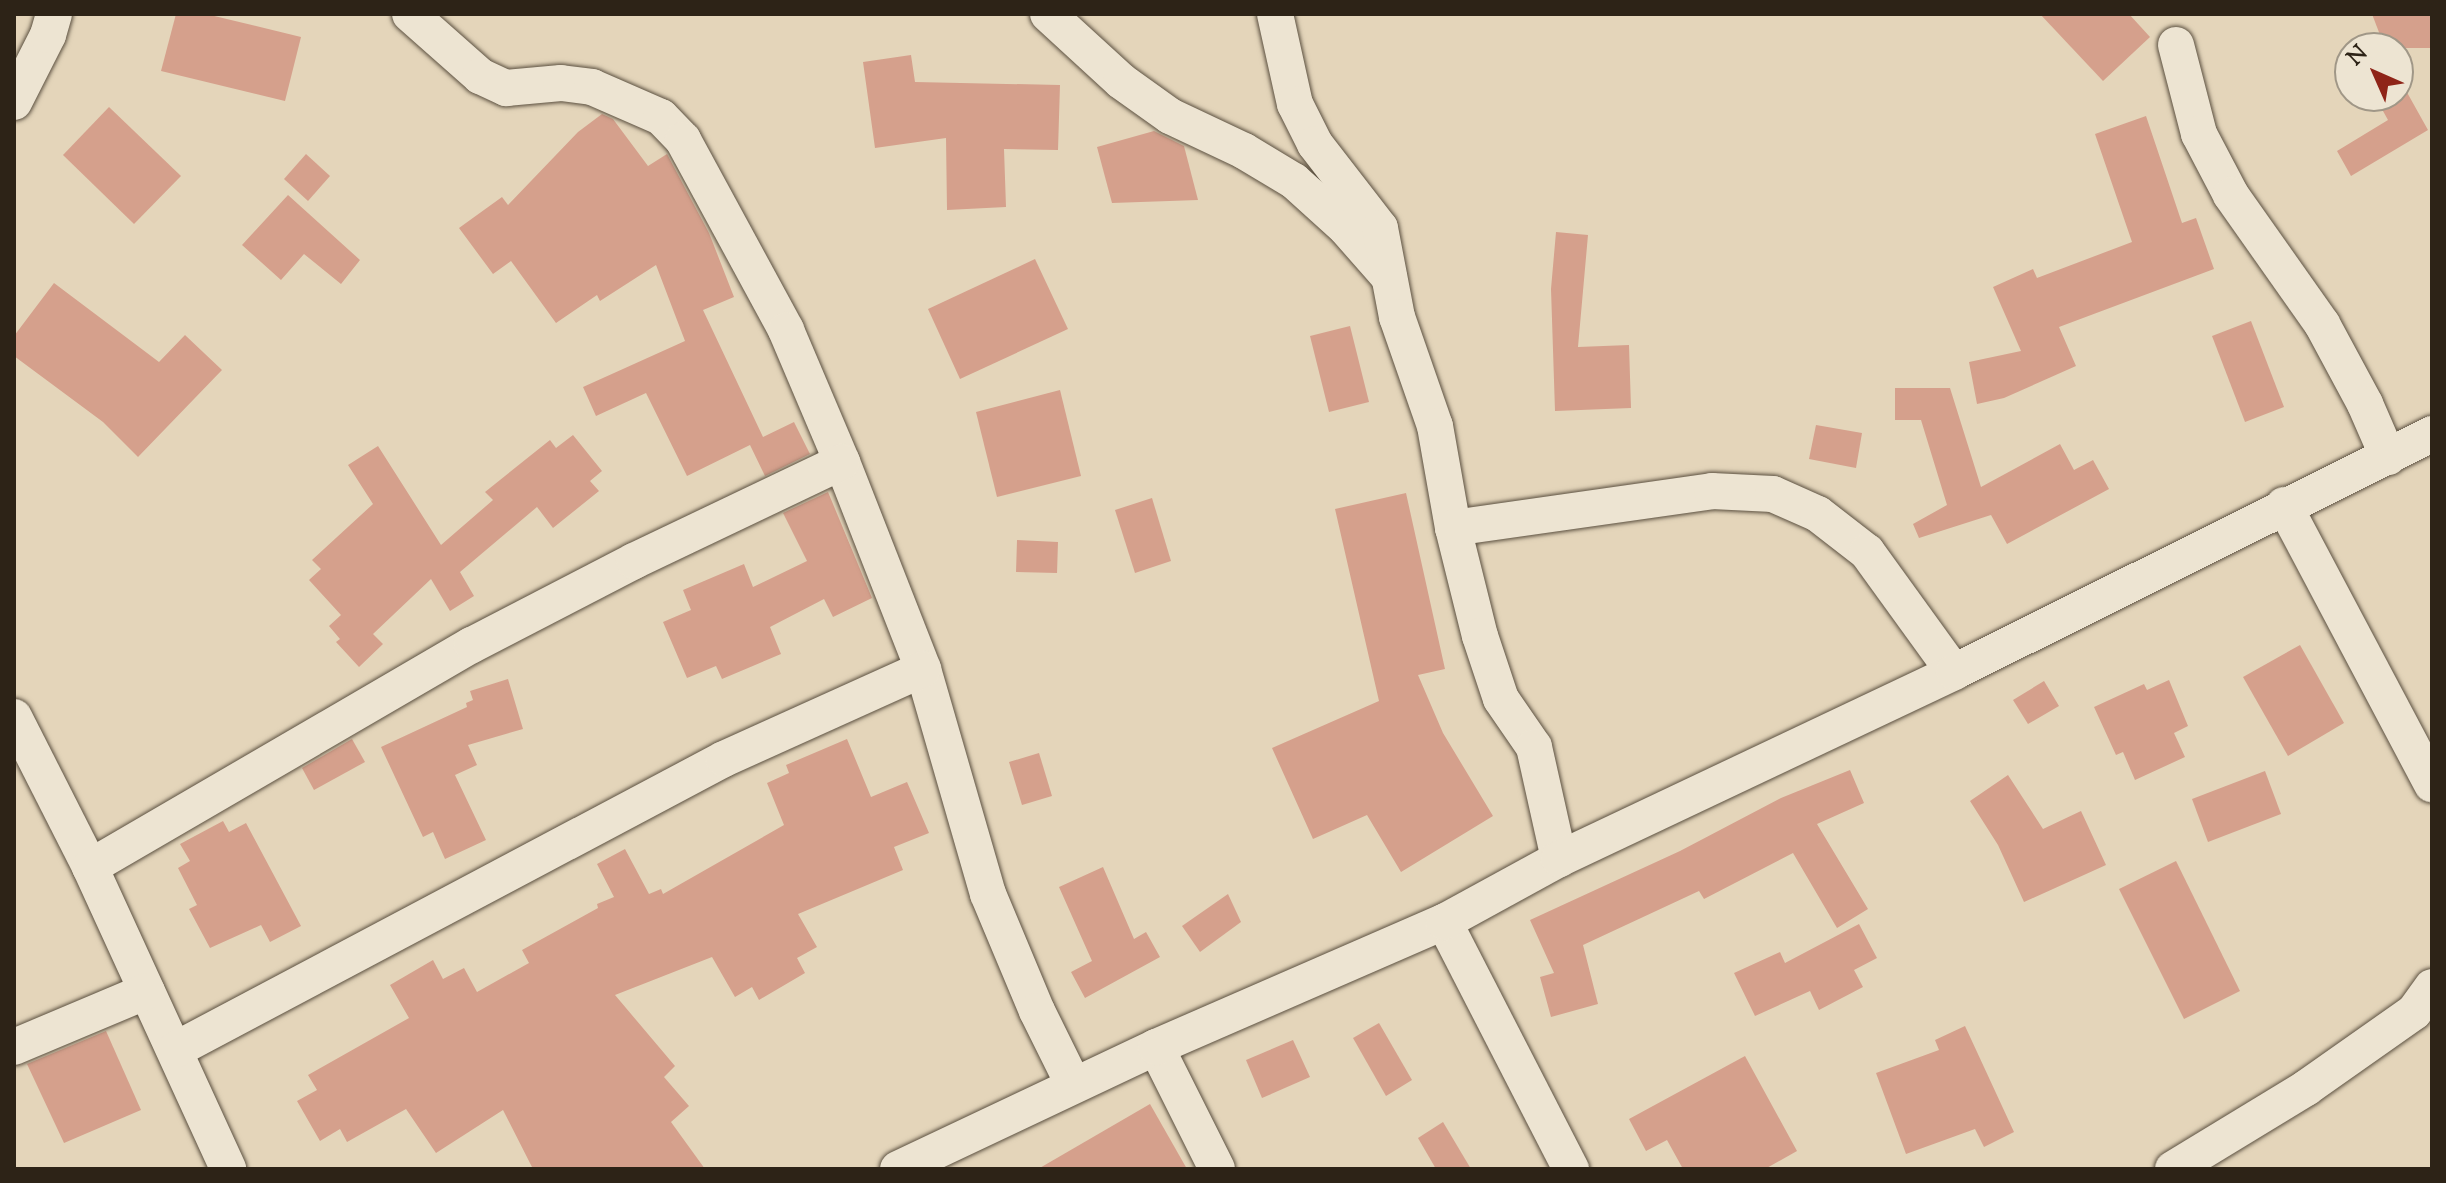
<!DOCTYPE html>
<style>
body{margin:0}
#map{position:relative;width:2446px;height:1183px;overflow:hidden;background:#e4d5ba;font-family:"Sorts Mill Goudy",serif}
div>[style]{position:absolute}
.building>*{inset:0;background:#d5a08c}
.roads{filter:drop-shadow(0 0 2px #5b5040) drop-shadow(0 0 2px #5b5040)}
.minor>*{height:36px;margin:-18px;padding:0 18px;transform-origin:18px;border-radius:18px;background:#ede4d2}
span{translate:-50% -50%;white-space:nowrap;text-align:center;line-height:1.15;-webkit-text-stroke:6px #ede4d2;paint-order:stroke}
.frame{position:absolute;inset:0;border:16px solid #2d2317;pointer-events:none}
.north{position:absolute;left:2334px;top:32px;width:80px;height:80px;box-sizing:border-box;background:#ede4d2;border:2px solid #a09787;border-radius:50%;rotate:315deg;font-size:22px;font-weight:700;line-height:32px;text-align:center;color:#2d2317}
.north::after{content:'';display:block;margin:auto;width:28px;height:36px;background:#8f2418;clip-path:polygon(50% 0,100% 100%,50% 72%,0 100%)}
</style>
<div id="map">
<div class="building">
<i style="clip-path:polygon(176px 14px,206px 14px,301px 37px,285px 101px,161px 71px)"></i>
<i style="clip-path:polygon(2040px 14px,2129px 14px,2150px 37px,2103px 81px)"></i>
<i style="clip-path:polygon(2372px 14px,2432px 14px,2432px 48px,2385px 48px)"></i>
<i style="clip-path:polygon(911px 55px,915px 82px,1060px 85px,1058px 150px,1004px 149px,1006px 207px,947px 210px,946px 138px,875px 148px,863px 62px)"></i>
<i style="clip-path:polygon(2404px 87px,2428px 130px,2351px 176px,2337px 151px,2388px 120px,2378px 102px,2398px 96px,2398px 91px)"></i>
<i style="clip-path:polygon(109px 107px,181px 176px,134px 224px,63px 155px)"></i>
<i style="clip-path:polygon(602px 114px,613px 119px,648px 166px,667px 154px,709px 233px,734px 297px,703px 310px,763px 437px,794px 422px,810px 454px,765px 476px,750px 445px,687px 476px,646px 393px,596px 416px,583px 387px,685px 341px,656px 265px,600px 301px,597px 295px,556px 323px,511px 261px,493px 274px,459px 228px,502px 197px,508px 205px,578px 132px)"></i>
<i style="clip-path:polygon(2146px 116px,2182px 223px,2196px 218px,2214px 269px,2059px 327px,2076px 366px,2004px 398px,1977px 404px,1969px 362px,2021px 351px,1993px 287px,2033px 269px,2037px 278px,2132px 242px,2095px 134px)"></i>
<i style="clip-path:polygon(1154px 131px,1184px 146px,1198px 200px,1112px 203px,1097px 147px)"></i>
<i style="clip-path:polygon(306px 154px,330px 176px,308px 201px,284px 179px)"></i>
<i style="clip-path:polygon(288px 195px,360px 260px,341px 284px,304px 254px,281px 280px,242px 245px)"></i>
<i style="clip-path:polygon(1556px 232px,1588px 235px,1578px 347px,1629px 345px,1631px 408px,1555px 411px,1551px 289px)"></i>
<i style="clip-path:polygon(1035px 259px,1068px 329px,960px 379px,928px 309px)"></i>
<i style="clip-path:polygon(54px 283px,159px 362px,185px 335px,222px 370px,138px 457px,103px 422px,14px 356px,14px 336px)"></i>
<i style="clip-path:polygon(2251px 321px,2284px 407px,2245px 422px,2212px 336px)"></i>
<i style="clip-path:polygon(1350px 326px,1369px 402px,1329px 412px,1310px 336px)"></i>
<i style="clip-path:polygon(1895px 388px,1950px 388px,1981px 487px,2060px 444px,2074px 470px,2093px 460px,2109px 489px,2007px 544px,1991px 515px,1919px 538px,1913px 524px,1947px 505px,1921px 420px,1895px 420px)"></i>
<i style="clip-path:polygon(1060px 390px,1081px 476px,997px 497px,976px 412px)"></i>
<i style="clip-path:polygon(1816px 425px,1862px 433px,1856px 468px,1809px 459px)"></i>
<i style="clip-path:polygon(573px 435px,602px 471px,590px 481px,599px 491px,553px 528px,537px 507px,460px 572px,474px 596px,450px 611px,431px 579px,373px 634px,383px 644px,359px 667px,336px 642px,340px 639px,329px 626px,341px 615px,309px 580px,321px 569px,312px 560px,373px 504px,348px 465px,378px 446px,441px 545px,493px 500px,485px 492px,550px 440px,556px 448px)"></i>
<i style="clip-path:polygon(828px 492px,872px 598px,833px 617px,824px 599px,770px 627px,781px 654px,722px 679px,716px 666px,687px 678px,663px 622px,691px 610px,683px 590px,744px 564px,753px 587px,807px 561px,783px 513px)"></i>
<i style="clip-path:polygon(1406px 493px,1445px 669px,1418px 675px,1443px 733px,1493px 816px,1401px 872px,1367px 815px,1313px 839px,1272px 748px,1379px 701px,1335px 509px)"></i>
<i style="clip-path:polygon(1152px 498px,1171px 561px,1135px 573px,1115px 510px)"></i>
<i style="clip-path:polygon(1017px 540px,1058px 542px,1057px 573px,1016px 572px)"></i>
<i style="clip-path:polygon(2300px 645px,2344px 723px,2288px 756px,2243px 677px)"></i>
<i style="clip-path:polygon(508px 679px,523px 729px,468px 745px,477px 765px,455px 775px,486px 840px,445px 859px,433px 832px,423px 837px,381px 747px,467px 707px,466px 703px,473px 700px,470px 691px)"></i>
<i style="clip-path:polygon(2169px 680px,2188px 726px,2174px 733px,2185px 757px,2135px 780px,2123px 752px,2116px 755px,2094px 707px,2144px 684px,2147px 690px)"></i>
<i style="clip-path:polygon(2044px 681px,2059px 706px,2028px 724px,2013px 700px)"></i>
<i style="clip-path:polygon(352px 739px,365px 762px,314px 790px,302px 768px)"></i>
<i style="clip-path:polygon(847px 739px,871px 797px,907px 782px,929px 833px,894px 847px,903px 870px,798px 914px,817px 947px,797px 958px,805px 973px,759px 1000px,752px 987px,735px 997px,712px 957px,615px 995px,675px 1066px,664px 1077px,689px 1106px,671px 1122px,705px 1169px,533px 1169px,503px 1110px,436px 1153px,406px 1109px,347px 1142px,340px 1129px,320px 1141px,297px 1101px,317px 1090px,308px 1075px,409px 1018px,390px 985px,433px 960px,443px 979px,464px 968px,477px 992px,529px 963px,522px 950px,598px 908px,597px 904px,614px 897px,597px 864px,625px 849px,649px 894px,661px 889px,663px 894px,784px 825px,767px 783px,789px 773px,786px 765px)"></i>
<i style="clip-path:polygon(1039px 753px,1052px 796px,1022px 805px,1009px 762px)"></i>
<i style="clip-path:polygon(1850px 770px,1864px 803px,1817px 824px,1868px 909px,1837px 928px,1793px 853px,1704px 899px,1699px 891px,1583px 945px,1598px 1004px,1551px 1017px,1540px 977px,1554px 973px,1530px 920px,1680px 851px,1781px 798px)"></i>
<i style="clip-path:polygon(2265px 771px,2281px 814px,2208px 842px,2192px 799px)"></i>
<i style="clip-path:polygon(2008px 775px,2043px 829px,2081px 811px,2106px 865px,2024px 902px,1998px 845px,1970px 801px)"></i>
<i style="clip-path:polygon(223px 821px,229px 832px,246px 823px,301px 926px,270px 942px,261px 925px,210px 948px,189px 909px,197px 905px,178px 868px,190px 861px,180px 844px)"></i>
<i style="clip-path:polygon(2176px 861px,2240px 991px,2184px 1019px,2119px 889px)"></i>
<i style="clip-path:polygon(1103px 867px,1134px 939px,1146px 932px,1160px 957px,1085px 998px,1071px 972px,1092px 961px,1059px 887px)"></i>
<i style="clip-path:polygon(1228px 894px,1241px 922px,1200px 952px,1182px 926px)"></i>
<i style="clip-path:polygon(1859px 924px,1877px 958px,1854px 970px,1863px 987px,1819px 1010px,1810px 991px,1755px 1016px,1734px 973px,1780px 952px,1785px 963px)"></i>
<i style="clip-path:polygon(1379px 1023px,1412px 1080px,1386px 1096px,1353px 1038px)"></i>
<i style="clip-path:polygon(1965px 1026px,2014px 1132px,1984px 1147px,1975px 1129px,1906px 1154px,1876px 1073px,1939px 1050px,1935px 1040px)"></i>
<i style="clip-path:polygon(106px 1031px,141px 1110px,64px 1143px,27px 1064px)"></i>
<i style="clip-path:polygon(1293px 1040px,1310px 1077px,1262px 1098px,1246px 1060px)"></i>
<i style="clip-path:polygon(1745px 1056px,1797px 1151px,1765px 1169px,1683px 1169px,1667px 1140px,1646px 1151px,1629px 1119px)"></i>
<i style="clip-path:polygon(1150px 1104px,1187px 1169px,1038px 1169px)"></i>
<i style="clip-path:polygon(1443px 1122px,1471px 1169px,1436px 1169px,1418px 1138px)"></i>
</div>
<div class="roads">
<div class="minor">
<i style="left:410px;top:14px;width:94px;rotate:41.5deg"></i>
<i style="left:480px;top:76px;width:29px;rotate:25deg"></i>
<i style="left:506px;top:88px;width:55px;rotate:-5.2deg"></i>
<i style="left:561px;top:83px;width:31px;rotate:7deg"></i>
<i style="left:592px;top:87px;width:75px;rotate:23.5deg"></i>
<i style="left:661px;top:117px;width:32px;rotate:46deg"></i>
<i style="left:683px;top:140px;width:216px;rotate:61.5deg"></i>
<i style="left:786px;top:330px;width:143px;rotate:67deg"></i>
<i style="left:842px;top:462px;width:222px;rotate:68.6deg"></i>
<i style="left:923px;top:669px;width:234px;rotate:73.9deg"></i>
<i style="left:988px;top:894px;width:127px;rotate:67.3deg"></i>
<i style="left:1037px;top:1011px;width:81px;rotate:63.7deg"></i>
<i style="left:1048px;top:14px;width:99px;rotate:42.5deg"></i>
<i style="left:1121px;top:81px;width:60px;rotate:35.5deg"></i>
<i style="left:1170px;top:116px;width:82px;rotate:25.3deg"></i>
<i style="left:1244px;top:151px;width:58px;rotate:31deg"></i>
<i style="left:1294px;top:181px;width:70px;rotate:42.1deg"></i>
<i style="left:1346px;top:228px;width:65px;rotate:48.7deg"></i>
<i style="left:1275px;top:14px;width:92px;rotate:77.5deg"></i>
<i style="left:1295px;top:104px;width:45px;rotate:63.4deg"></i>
<i style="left:1315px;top:144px;width:106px;rotate:52.3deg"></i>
<i style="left:1380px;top:228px;width:91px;rotate:79.2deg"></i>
<i style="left:1397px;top:317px;width:115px;rotate:70.8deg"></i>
<i style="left:1435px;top:426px;width:104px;rotate:80deg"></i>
<i style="left:1453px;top:528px;width:111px;rotate:76deg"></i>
<i style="left:1480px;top:636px;width:66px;rotate:71.6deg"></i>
<i style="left:1501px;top:699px;width:58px;rotate:55.5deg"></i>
<i style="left:1534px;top:747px;width:115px;rotate:77.4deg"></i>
<i style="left:2176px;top:45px;width:92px;rotate:75.5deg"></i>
<i style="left:2199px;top:134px;width:69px;rotate:62.3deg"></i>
<i style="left:2231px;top:195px;width:158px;rotate:54.8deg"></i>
<i style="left:2322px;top:324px;width:91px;rotate:61.7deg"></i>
<i style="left:2365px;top:404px;width:58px;rotate:66.5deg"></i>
<i style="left:14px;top:102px;width:75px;rotate:-63.1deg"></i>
<i style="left:48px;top:35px;width:22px;rotate:-74deg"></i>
<i style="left:2284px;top:505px;width:316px;rotate:62.1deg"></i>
<i style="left:1453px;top:528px;width:262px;rotate:-8.1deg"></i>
<i style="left:1712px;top:491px;width:61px;rotate:2.8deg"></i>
<i style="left:1773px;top:494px;width:49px;rotate:24deg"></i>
<i style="left:1818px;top:514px;width:62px;rotate:37.8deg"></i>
<i style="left:1867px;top:552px;width:148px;rotate:54.1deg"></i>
<i style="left:14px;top:717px;width:168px;rotate:63.1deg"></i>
<i style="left:90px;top:867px;width:332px;rotate:65.4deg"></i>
<i style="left:90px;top:867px;width:442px;rotate:-30.2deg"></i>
<i style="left:472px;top:645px;width:182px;rotate:-27.4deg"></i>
<i style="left:634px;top:561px;width:230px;rotate:-25.5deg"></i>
<i style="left:1444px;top:922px;width:278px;rotate:62.8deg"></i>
<i style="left:14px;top:1047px;width:144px;rotate:-22.8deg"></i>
<i style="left:1156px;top:1047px;width:136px;rotate:63.4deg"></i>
<i style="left:175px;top:1050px;width:621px;rotate:-27.93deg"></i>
<i style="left:724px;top:759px;width:218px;rotate:-24.3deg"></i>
<i style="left:898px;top:1169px;width:285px;rotate:-25.3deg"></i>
<i style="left:1156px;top:1047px;width:314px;rotate:-23.5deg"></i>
<i style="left:1444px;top:922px;width:131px;rotate:-28.7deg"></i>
<i style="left:1559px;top:859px;width:437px;rotate:-25.3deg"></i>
<i style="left:1954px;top:672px;width:534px;rotate:-26.47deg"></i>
<i style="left:2173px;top:1169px;width:156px;rotate:-31.3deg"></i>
<i style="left:2306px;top:1088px;width:132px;rotate:-35.1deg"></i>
<i style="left:2414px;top:1012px;width:31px;rotate:-54deg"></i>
</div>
</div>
<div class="frame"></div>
<div class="north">N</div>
</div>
